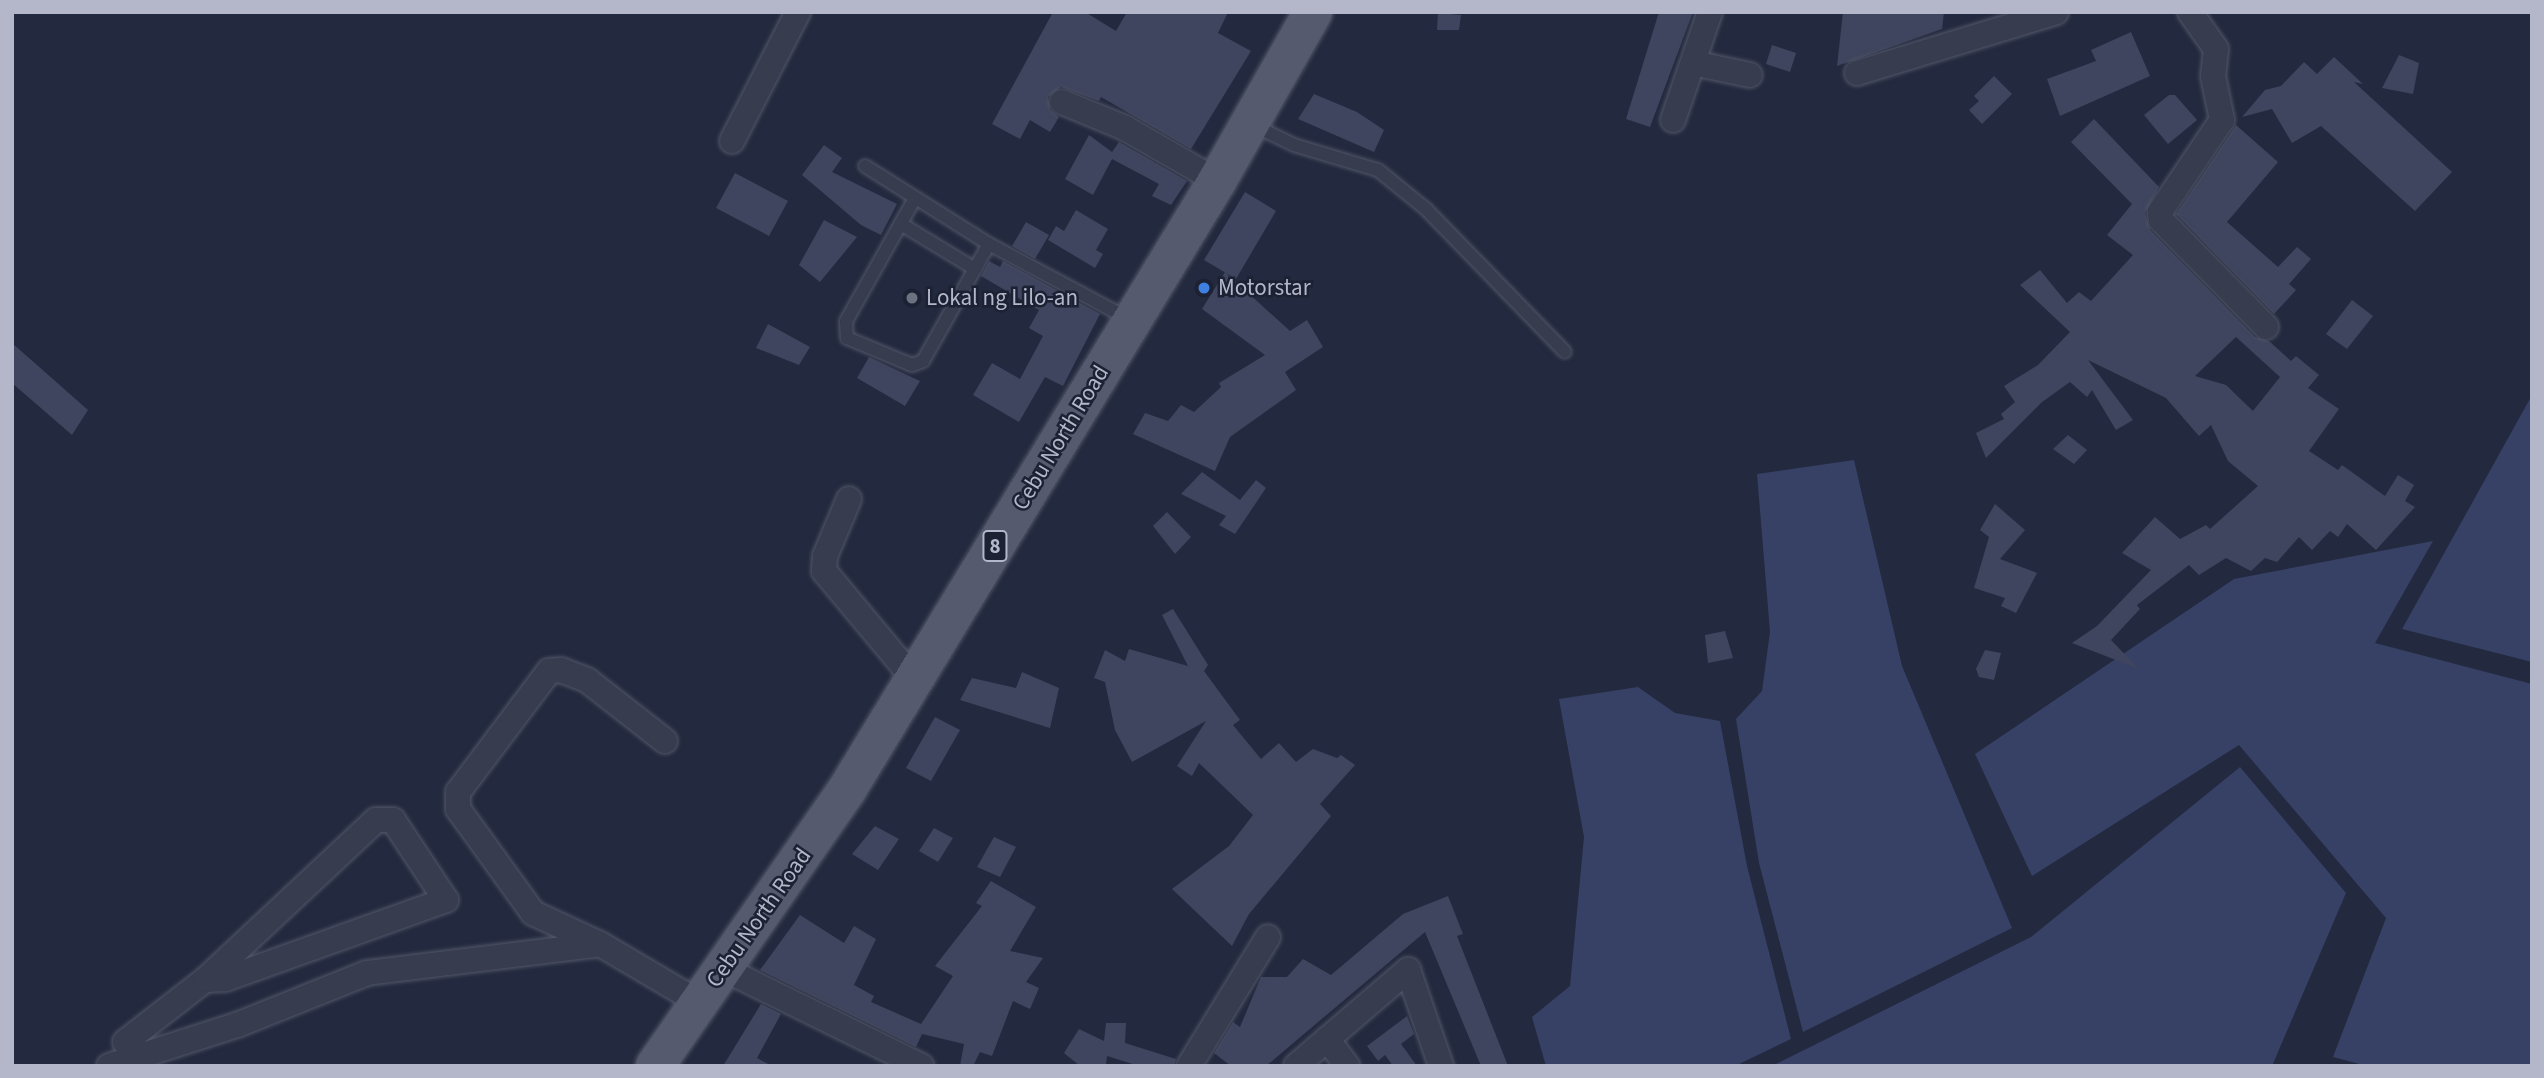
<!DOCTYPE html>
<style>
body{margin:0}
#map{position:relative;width:2544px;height:1078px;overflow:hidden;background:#23293e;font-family:"Source Sans 3",sans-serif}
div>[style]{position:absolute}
.water>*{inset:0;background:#364165}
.building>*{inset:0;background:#3f455e}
.roads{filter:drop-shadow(0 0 2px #525769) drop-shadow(0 0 2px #525769)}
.service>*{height:12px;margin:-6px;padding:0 6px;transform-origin:6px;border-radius:6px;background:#373c4e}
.minor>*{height:24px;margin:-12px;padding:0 12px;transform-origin:12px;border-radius:12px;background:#373c4e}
.primary>*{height:38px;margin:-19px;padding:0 19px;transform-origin:19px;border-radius:19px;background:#555a6e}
.dots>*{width:19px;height:19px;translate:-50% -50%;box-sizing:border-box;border:4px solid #1c2133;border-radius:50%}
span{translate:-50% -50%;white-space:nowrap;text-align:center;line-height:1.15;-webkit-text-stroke:5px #1c2133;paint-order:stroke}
.shield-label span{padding:2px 5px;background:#1c2133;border:2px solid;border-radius:5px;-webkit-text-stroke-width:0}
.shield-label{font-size:21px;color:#b3b7c9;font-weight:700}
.poi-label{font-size:23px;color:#b3b7c9}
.left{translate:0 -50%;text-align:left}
.street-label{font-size:23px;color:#b3b7c9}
.frame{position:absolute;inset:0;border:14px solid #b3b7c9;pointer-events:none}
</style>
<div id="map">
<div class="water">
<i style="clip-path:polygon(2532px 395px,2532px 662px,2402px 629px)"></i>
<i style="clip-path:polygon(1854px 460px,1902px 666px,2012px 928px,1803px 1032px,1759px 863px,1736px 719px,1762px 691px,1770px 632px,1757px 474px)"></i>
<i style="clip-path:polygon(2433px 541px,2375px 643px,2532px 684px,2532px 1066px,2367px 1066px,2333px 1057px,2386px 918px,2239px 745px,2032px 876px,1975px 754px,2234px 579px)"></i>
<i style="clip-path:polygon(1638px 687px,1675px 713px,1720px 721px,1747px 866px,1791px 1039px,1735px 1066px,1546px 1066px,1532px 1017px,1570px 986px,1584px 837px,1559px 699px)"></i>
<i style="clip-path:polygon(2240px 767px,2346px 893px,2272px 1066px,1772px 1066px,2031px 937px)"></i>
</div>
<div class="building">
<i style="clip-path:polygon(1053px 12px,1085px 12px,1116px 31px,1127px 12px,1228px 12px,1218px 33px,1251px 51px,1191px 149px,1101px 97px,1099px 101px,1061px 87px,1048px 97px,1050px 110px,1059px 117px,1050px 132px,1030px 120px,1020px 139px,992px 124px)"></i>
<i style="clip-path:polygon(1659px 12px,1693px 12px,1650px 127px,1626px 119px)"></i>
<i style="clip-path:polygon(1843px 12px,1944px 12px,1942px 29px,1837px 66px)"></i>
<i style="clip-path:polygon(1438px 13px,1461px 15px,1459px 30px,1437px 30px)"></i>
<i style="clip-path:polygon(2131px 32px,2150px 76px,2060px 116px,2047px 79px,2096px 61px,2091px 50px)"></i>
<i style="clip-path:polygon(1772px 45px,1796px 53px,1790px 72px,1766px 64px)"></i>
<i style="clip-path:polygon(2399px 55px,2419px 63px,2413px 94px,2382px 88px)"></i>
<i style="clip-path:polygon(2334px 57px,2363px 84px,2354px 82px,2452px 172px,2415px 211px,2321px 126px,2292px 143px,2272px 109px,2242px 117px,2265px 90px,2281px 86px,2304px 62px,2317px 74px)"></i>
<i style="clip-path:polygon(1994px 76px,2012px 94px,1982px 124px,1969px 110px,1979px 101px,1974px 96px)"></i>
<i style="clip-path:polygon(1314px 94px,1357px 112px,1384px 130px,1374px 152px,1298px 119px)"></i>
<i style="clip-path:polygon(2169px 95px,2175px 95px,2197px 120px,2168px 144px,2144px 115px)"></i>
<i style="clip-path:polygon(evenodd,2094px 119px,2159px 187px,2145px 213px,2150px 230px,2255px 337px,2269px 341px,2291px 361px,2296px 356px,2319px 375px,2308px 388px,2339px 409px,2309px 451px,2338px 470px,2342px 465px,2385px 496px,2398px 475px,2414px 485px,2405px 501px,2415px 507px,2376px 550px,2347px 524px,2338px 537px,2330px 531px,2312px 550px,2299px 537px,2277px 562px,2265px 558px,2251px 571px,2226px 558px,2199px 575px,2189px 565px,2137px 605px,2140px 609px,2111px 640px,2139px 669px,2072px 643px,2097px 626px,2151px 570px,2122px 553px,2155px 517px,2180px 539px,2206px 525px,2210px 529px,2258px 486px,2228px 461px,2211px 425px,2199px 436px,2166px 398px,2088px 360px,2133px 420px,2116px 430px,2092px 390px,2087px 397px,2070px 382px,2042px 402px,1986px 458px,1976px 433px,2004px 419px,2001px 414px,2015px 402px,2004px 386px,2038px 365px,2070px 332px,2020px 285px,2040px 270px,2067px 303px,2079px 292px,2091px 301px,2133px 255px,2107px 235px,2132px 204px,2071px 142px,2094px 119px,2236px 337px,2280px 377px,2253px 411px,2226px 385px,2195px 376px,2236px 337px)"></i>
<i style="clip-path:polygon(2236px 125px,2278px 162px,2227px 222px,2278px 267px,2297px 247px,2311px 259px,2289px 284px,2296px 290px,2274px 314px,2176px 214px)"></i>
<i style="clip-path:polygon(1089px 135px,1112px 152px,1119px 142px,1187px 181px,1171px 205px,1152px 196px,1159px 184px,1112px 159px,1093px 195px,1065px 179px)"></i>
<i style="clip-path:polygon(824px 145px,842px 158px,832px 172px,897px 204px,881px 235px,861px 225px,802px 175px)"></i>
<i style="clip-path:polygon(735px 173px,788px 201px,769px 236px,716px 208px)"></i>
<i style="clip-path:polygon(1245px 192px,1276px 211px,1236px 279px,1204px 260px)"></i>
<i style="clip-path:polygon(1076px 210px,1108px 229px,1096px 250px,1103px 254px,1095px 268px,1048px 240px,1056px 226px,1064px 231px)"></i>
<i style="clip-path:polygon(824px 220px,857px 237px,820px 282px,799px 265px)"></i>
<i style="clip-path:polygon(1026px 222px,1049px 235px,1035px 259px,1012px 246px)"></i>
<i style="clip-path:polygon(989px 261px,1000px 267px,1003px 261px,1100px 314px,1063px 386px,1045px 377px,1019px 422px,973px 395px,992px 363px,1020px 379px,1043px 336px,1029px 328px,1039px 310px,981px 276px)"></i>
<i style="clip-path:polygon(1225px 272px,1290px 331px,1307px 320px,1323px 347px,1285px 372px,1296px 390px,1230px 437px,1215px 471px,1133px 434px,1145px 413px,1168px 421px,1181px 405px,1194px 412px,1221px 387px,1219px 383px,1265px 355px,1202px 309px)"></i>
<i style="clip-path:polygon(2352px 300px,2373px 316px,2347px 349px,2326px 334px)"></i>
<i style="clip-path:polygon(768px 324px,810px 347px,799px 365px,756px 348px)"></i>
<i style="clip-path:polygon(12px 343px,88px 410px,72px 435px,12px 383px)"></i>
<i style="clip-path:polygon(869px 357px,920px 381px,905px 406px,857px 378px)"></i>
<i style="clip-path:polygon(2068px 435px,2087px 450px,2074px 464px,2053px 449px)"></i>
<i style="clip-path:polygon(1202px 472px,1240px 500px,1256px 480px,1266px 488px,1235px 534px,1219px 525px,1226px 516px,1181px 494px)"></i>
<i style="clip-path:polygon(1995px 504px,2025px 530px,2000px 559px,2037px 573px,2016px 613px,2001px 606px,2005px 598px,1974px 588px,1989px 537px,1980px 530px)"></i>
<i style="clip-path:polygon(1167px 512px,1191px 537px,1175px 554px,1153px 526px)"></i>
<i style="clip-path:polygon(1173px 609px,1208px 665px,1204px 671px,1240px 720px,1233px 725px,1261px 759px,1279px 743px,1296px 762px,1313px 749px,1337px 758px,1341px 755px,1355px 765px,1320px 804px,1331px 816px,1249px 914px,1232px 946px,1172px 889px,1229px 846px,1253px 815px,1199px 763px,1192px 776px,1177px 766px,1206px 721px,1132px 762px,1115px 730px,1105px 682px,1094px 678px,1105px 650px,1125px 661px,1129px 649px,1188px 666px,1162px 615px)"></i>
<i style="clip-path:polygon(1725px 631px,1733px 658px,1708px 663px,1705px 635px)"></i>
<i style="clip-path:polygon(1985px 650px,2001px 653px,1994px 680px,1979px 677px,1976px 669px)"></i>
<i style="clip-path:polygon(1022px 672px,1059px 688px,1050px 728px,960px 700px,972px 678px,1016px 688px)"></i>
<i style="clip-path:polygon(935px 717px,960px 730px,931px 781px,906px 768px)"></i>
<i style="clip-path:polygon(875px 826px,899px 839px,878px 870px,852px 854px)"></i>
<i style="clip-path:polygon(934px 828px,953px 838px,938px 862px,919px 851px)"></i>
<i style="clip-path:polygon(994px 837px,1016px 847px,1000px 877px,977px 867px)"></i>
<i style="clip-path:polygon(991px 881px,1036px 907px,1010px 951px,1043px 958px,1026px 982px,1039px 988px,1030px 1009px,1013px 1001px,992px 1056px,980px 1052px,973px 1066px,960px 1066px,964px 1044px,922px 1034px,916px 1047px,760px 970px,800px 915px,844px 943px,854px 926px,876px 939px,854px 985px,874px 996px,871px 1002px,921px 1024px,953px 976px,935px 966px,982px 906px,976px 903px)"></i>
<i style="clip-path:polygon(1448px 896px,1463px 934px,1457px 936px,1508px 1066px,1481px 1066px,1425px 932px,1266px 1066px,1231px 1066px,1214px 1053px,1233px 1022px,1240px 1027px,1261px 977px,1287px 977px,1303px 959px,1331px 975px,1403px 914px)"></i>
<i style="clip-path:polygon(761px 1004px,781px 1014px,757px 1058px,772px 1066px,723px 1066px)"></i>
<i style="clip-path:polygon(1407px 1016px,1414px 1034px,1401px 1044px,1417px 1066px,1393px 1066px,1385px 1055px,1378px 1061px,1367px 1046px)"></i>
<i style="clip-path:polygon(1106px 1023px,1126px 1023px,1125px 1043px,1176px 1059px,1174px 1066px,1139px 1066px,1107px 1056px,1106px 1066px,1080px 1066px,1064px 1053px,1079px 1029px,1104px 1041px)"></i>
</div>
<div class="roads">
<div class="service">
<i style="left:1253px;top:125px;width:46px;rotate:26deg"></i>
<i style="left:1294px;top:145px;width:88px;rotate:16.6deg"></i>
<i style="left:1378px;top:170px;width:62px;rotate:39.1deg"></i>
<i style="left:1426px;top:209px;width:199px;rotate:45.8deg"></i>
<i style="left:865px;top:166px;width:146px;rotate:32.2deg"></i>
<i style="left:989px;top:244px;width:159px;rotate:28.2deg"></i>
<i style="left:914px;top:200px;width:139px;rotate:119.3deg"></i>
<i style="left:846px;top:321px;width:17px;rotate:87deg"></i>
<i style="left:847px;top:338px;width:70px;rotate:22.6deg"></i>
<i style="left:912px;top:365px;width:12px;rotate:-20deg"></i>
<i style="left:923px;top:361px;width:134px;rotate:-60.6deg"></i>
<i style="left:901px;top:224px;width:87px;rotate:31.3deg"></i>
</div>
<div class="minor">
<i style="left:2190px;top:12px;width:45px;rotate:54.9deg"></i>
<i style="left:2216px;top:49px;width:27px;rotate:96deg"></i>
<i style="left:2213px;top:76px;width:45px;rotate:78.4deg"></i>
<i style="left:2222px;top:120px;width:111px;rotate:124deg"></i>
<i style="left:2160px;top:212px;width:8px;rotate:83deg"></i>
<i style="left:2161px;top:220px;width:150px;rotate:45.5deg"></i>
<i style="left:1693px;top:63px;width:58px;rotate:11.9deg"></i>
<i style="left:1857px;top:73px;width:208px;rotate:-17deg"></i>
<i style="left:1062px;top:102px;width:68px;rotate:22.4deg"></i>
<i style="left:1125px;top:128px;width:106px;rotate:29.9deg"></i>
<i style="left:1673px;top:120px;width:114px;rotate:-71.1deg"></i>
<i style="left:732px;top:141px;width:145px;rotate:-62.9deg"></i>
<i style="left:849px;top:499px;width:62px;rotate:112.8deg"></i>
<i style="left:825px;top:556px;width:15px;rotate:94deg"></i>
<i style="left:824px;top:571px;width:141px;rotate:50.2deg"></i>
<i style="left:665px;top:741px;width:99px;rotate:-142deg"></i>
<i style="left:587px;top:680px;width:28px;rotate:-159deg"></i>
<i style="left:561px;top:670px;width:12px;rotate:175deg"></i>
<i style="left:549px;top:671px;width:151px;rotate:126.9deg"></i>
<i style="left:458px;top:792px;width:17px;rotate:90deg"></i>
<i style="left:458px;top:809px;width:128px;rotate:54.2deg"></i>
<i style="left:533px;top:913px;width:74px;rotate:24.8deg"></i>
<i style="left:600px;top:944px;width:116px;rotate:30.5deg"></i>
<i style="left:724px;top:969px;width:220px;rotate:26.2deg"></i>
<i style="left:1327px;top:1039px;width:34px;rotate:53deg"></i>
<i style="left:125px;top:1042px;width:101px;rotate:-37.8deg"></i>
<i style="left:205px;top:980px;width:234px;rotate:-43.1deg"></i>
<i style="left:376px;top:820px;width:17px"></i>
<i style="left:393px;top:820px;width:96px;rotate:56.5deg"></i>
<i style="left:446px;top:900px;width:235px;rotate:160.3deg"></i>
<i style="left:225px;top:979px;width:20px;rotate:177deg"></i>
<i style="left:109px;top:1066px;width:134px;rotate:-17.8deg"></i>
<i style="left:237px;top:1025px;width:140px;rotate:-21.8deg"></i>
<i style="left:367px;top:973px;width:229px;rotate:-7deg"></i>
<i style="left:1189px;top:1066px;width:151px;rotate:-58.5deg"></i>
<i style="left:1296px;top:1066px;width:148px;rotate:-40.6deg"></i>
<i style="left:1408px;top:970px;width:102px;rotate:71deg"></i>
</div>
<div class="primary">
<i style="left:655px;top:1066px;width:338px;rotate:-55.2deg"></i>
<i style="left:848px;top:788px;width:710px;rotate:-58.7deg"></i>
<i style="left:1217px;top:181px;width:194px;rotate:-60.4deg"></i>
</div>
</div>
<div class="dots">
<i style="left:1204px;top:288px;background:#3f7fe0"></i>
<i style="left:912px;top:298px;background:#6b7280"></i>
</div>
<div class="shield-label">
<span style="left:995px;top:546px">8</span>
</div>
<div class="poi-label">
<span class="left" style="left:1218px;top:288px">Motorstar</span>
<span class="left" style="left:926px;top:298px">Lokal ng Lilo-an</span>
</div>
<div class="street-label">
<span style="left:1061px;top:438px;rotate:-59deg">Cebu North Road</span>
<span style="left:759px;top:918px;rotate:-55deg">Cebu North Road</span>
</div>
<div class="frame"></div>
</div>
